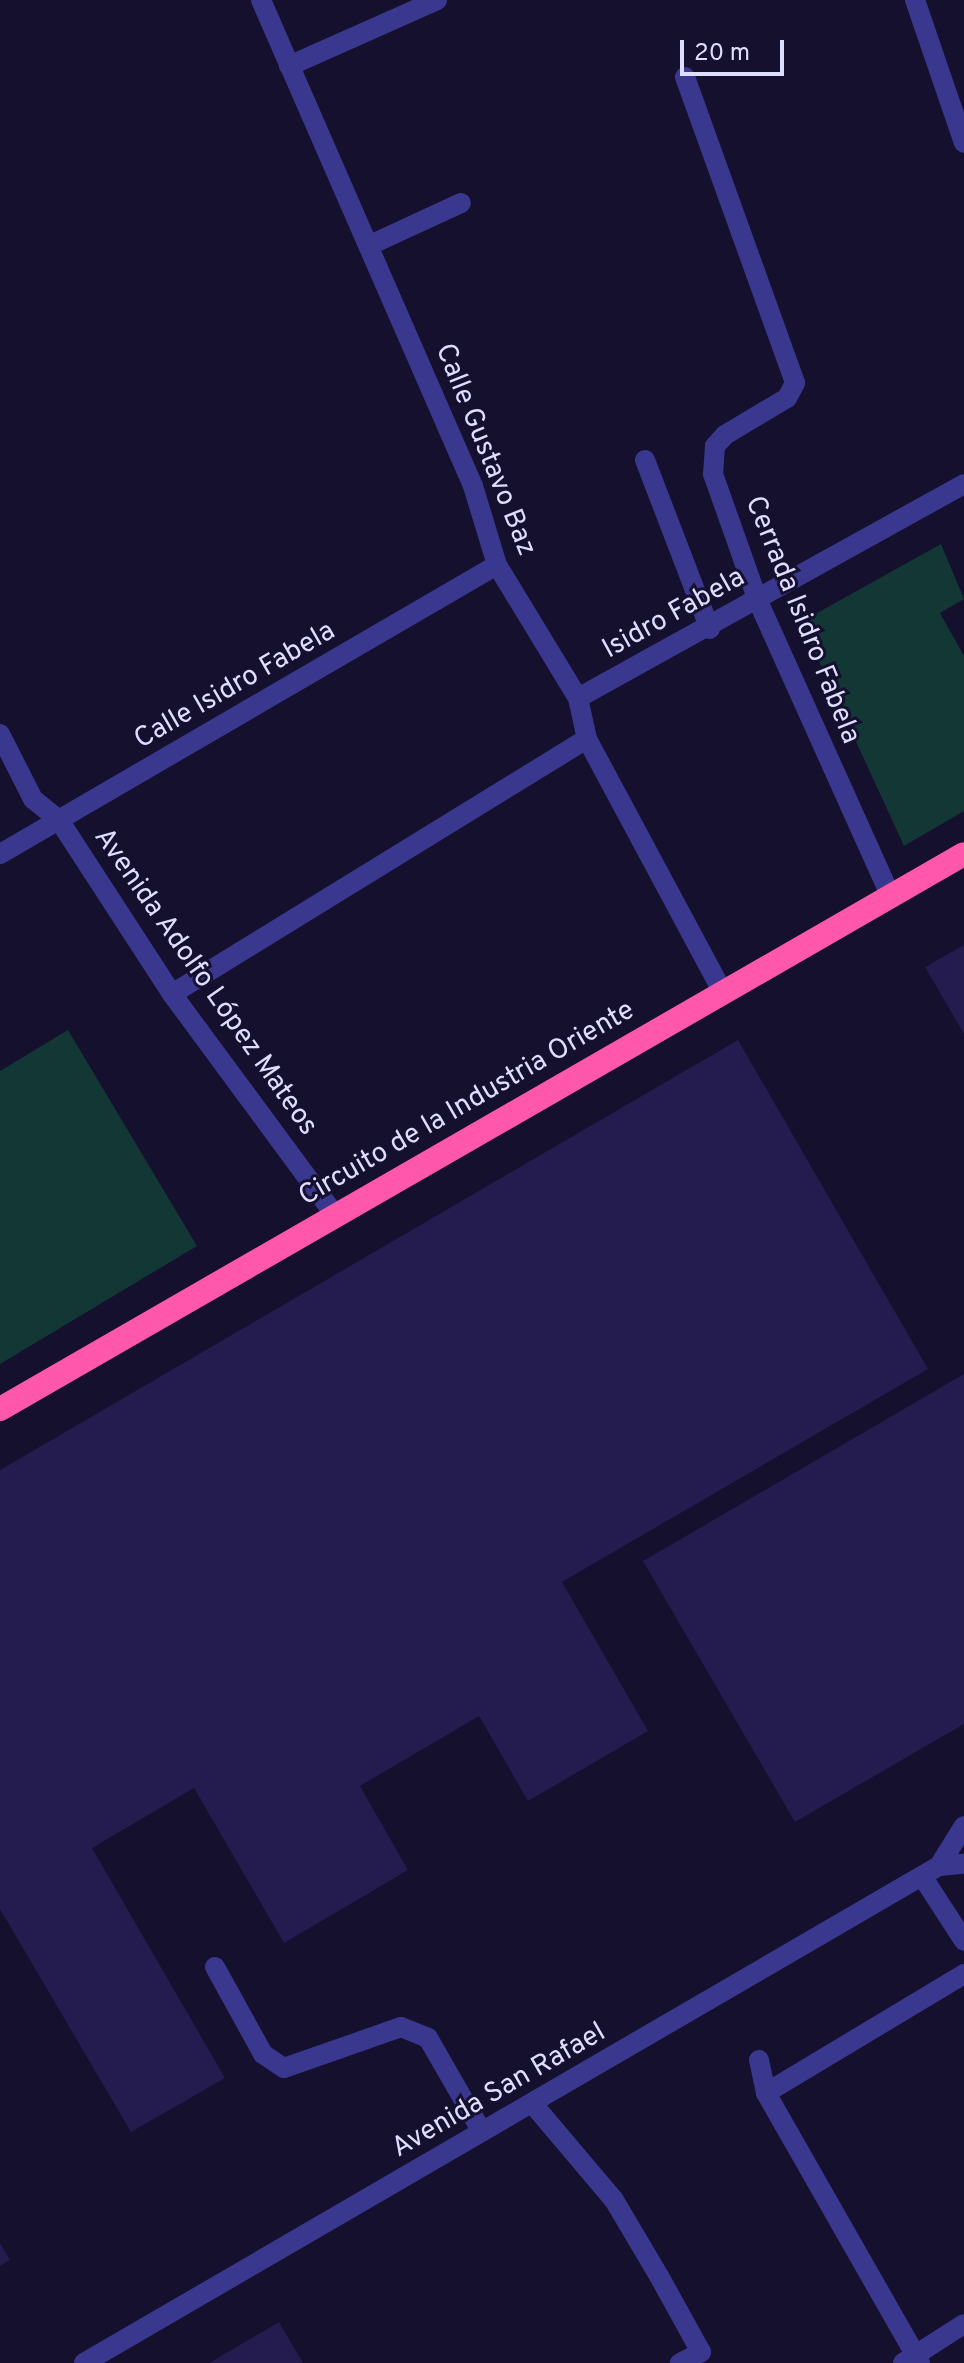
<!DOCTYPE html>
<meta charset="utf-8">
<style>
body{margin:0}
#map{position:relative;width:964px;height:2363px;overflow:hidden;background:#14102d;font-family:Overpass,sans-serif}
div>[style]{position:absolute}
.green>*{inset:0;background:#123735}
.building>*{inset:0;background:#241b4f}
.minor>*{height:20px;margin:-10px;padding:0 10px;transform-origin:10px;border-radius:10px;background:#39388e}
.highway>*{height:24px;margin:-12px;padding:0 12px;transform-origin:12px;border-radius:12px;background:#ff57ac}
span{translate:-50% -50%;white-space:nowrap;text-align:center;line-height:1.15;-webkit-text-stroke:6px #14102d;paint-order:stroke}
.street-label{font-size:28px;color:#dedcff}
.scale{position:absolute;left:680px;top:40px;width:104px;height:36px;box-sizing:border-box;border:4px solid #dedcff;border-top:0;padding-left:10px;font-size:24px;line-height:28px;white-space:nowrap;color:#dedcff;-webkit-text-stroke:6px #14102d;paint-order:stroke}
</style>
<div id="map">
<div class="green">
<i style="clip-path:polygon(941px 544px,964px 599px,940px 613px,964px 656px,964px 811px,904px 846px,801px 622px)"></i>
<i style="clip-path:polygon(68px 1030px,197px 1246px,0 1364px,0 1071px)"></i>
</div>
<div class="building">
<i style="clip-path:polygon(964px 945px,964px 1034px,925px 967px)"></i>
<i style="clip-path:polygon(738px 1040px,928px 1369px,562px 1582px,648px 1731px,528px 1801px,479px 1716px,360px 1786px,408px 1870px,284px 1943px,194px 1788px,92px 1848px,225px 2078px,131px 2132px,0 1909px,0 1470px)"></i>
<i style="clip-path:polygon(964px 1374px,964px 1724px,795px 1822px,643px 1561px)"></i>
<i style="clip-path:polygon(0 2243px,10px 2260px,0 2266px)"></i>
<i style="clip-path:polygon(279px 2322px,303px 2363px,209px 2363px)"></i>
</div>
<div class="minor">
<i style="left:261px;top:0;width:530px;rotate:66.43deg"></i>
<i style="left:473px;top:486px;width:83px;rotate:73.1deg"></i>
<i style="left:497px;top:565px;width:156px;rotate:58.7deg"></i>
<i style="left:578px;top:698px;width:42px;rotate:77.6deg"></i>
<i style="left:587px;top:739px;width:288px;rotate:61.8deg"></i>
<i style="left:915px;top:0;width:151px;rotate:71.1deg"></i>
<i style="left:289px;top:66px;width:162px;rotate:-24deg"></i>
<i style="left:685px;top:77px;width:325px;rotate:70.2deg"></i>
<i style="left:795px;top:383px;width:17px;rotate:118deg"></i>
<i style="left:787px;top:398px;width:72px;rotate:149.2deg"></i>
<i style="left:725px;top:435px;width:15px;rotate:132deg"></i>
<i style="left:715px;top:446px;width:28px;rotate:94deg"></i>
<i style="left:713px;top:474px;width:135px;rotate:70.5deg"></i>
<i style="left:758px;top:601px;width:325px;rotate:65.8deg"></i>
<i style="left:370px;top:245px;width:100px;rotate:-24.8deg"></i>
<i style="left:645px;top:460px;width:181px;rotate:69deg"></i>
<i style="left:578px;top:698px;width:441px;rotate:-29deg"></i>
<i style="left:0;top:734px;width:73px;rotate:63.1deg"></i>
<i style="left:33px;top:799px;width:33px;rotate:39deg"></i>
<i style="left:59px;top:820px;width:207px;rotate:57deg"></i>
<i style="left:172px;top:994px;width:273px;rotate:53.6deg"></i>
<i style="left:0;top:854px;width:575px;rotate:-30.18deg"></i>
<i style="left:172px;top:994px;width:487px;rotate:-31.6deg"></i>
<i style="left:939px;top:1866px;width:47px;rotate:-58deg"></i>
<i style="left:922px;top:1876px;width:77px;rotate:57.1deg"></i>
<i style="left:215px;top:1967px;width:99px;rotate:61.1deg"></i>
<i style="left:263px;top:2054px;width:25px;rotate:34deg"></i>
<i style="left:284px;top:2068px;width:124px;rotate:-19.3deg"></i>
<i style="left:401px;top:2027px;width:29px;rotate:22deg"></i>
<i style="left:428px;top:2038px;width:108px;rotate:60.1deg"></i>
<i style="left:759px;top:2060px;width:34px;rotate:78deg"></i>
<i style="left:766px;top:2093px;width:311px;rotate:60.3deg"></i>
<i style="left:766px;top:2093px;width:231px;rotate:-31deg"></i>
<i style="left:532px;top:2103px;width:127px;rotate:49.8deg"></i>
<i style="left:614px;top:2200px;width:88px;rotate:59.4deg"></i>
<i style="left:659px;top:2276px;width:87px;rotate:61.1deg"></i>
<i style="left:701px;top:2352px;width:24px;rotate:152deg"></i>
<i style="left:84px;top:2363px;width:989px;rotate:-30.17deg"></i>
<i style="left:939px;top:1866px;width:25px;rotate:-5deg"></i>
<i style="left:903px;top:2363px;width:72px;rotate:-32.6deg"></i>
</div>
<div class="highway">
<i style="left:0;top:1409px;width:1112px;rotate:-29.93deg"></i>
</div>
<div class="street-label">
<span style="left:485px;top:450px;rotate:68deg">Calle Gustavo Baz</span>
<span style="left:674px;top:614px;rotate:-29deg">Isidro Fabela</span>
<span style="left:802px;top:620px;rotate:68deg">Cerrada Isidro Fabela</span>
<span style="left:235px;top:686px;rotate:-30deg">Calle Isidro Fabela</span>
<span style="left:205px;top:982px;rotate:55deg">Avenida Adolfo López Mateos</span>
<span style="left:467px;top:1104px;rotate:-30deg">Circuito de la Industria Oriente</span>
<span style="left:499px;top:2091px;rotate:-30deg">Avenida San Rafael</span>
</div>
<div class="scale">20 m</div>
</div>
